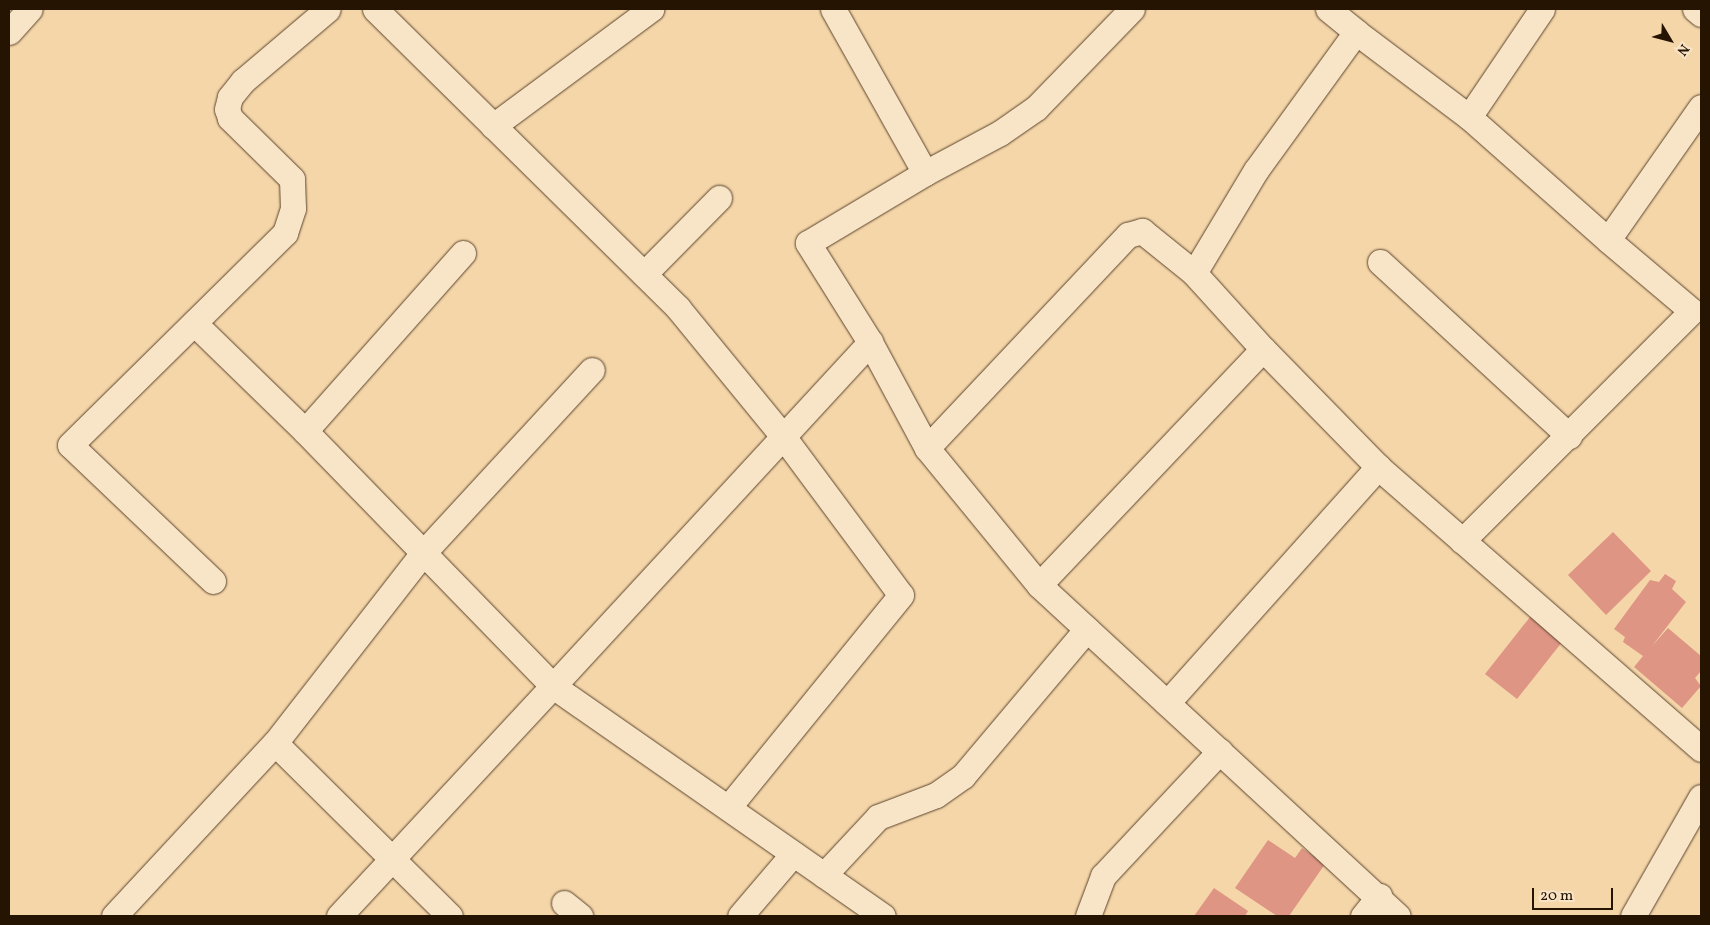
<!DOCTYPE html>
<style>
body{margin:0}
#map{position:relative;width:1710px;height:925px;overflow:hidden;background:#f5d6a9;font-family:Vollkorn,serif}
div>[style]{position:absolute}
.building>*{inset:0;background:#de9584}
.roads{filter:drop-shadow(0 0 1px #5a442c) drop-shadow(0 0 1px #5a442c)}
.street>*{height:25px;margin:-12.5px;padding:0 12.5px;transform-origin:12.5px;border-radius:12.5px;background:#f8e4c7}
span{translate:-50% -50%;white-space:nowrap;text-align:center;line-height:1.15;-webkit-text-stroke:4px #f8e4c7;paint-order:stroke}
.frame{position:absolute;inset:0;border:10px solid #261402;pointer-events:none}
.north{position:absolute;left:1645px;top:15px;width:50px;height:50px;-webkit-text-stroke:4px #f8e4c7;paint-order:stroke;rotate:127deg;font-size:14px;font-weight:700;line-height:20px;text-align:center;color:#261402}
.north::after{content:'';display:block;margin:auto;width:18px;height:22px;background:#261402;clip-path:polygon(50% 0,100% 100%,50% 72%,0 100%)}
.scale{position:absolute;left:1532px;top:888px;width:81px;height:22px;box-sizing:border-box;border:2px solid #261402;border-top:0;padding-left:6px;font-size:15px;line-height:18px;white-space:nowrap;color:#261402;-webkit-text-stroke:4px #f8e4c7;paint-order:stroke}
</style>
<div id="map">
<div class="building">
<i style="clip-path:polygon(1613px 532px,1651px 571px,1606px 615px,1568px 575px)"></i>
<i style="clip-path:polygon(1665px 574px,1676px 581px,1672px 589px,1686px 602px,1652px 646px,1668px 628px,1701px 656px,1701px 671px,1695px 678px,1701px 686px,1682px 708px,1634px 667px,1643px 656px,1623px 642px,1625px 637px,1614px 629px,1650px 580px,1659px 582px)"></i>
<i style="clip-path:polygon(1534px 612px,1566px 637px,1517px 699px,1485px 674px)"></i>
<i style="clip-path:polygon(1268px 840px,1295px 858px,1302px 848px,1325px 864px,1289px 916px,1277px 916px,1235px 888px)"></i>
<i style="clip-path:polygon(1214px 888px,1248px 911px,1245px 916px,1194px 916px)"></i>
</div>
<div class="roads">
<div class="street">
<i style="left:375px;top:9px;width:426px;rotate:44.6deg"></i>
<i style="left:678px;top:308px;width:164px;rotate:50.7deg"></i>
<i style="left:782px;top:435px;width:199px;rotate:53.4deg"></i>
<i style="left:901px;top:595px;width:274px;rotate:129.1deg"></i>
<i style="left:833px;top:9px;width:188px;rotate:60.7deg"></i>
<i style="left:1328px;top:9px;width:36px;rotate:39deg"></i>
<i style="left:1695px;top:9px;width:8px;rotate:40deg"></i>
<i style="left:9px;top:32px;width:31px;rotate:-48deg"></i>
<i style="left:1701px;top:107px;width:162px;rotate:125deg"></i>
<i style="left:1608px;top:240px;width:186px;rotate:-138.5deg"></i>
<i style="left:1469px;top:117px;width:141px;rotate:-143deg"></i>
<i style="left:1356px;top:32px;width:170px;rotate:125.9deg"></i>
<i style="left:1256px;top:170px;width:120px;rotate:121deg"></i>
<i style="left:1194px;top:273px;width:103px;rotate:47.8deg"></i>
<i style="left:1263px;top:349px;width:165px;rotate:45.7deg"></i>
<i style="left:1378px;top:467px;width:429px;rotate:41.1deg"></i>
<i style="left:1469px;top:117px;width:130px;rotate:-55.9deg"></i>
<i style="left:493px;top:126px;width:197px;rotate:-36.5deg"></i>
<i style="left:1380px;top:262px;width:257px;rotate:42.6deg"></i>
<i style="left:644px;top:274px;width:107px;rotate:-45.4deg"></i>
<i style="left:194px;top:323px;width:155px;rotate:44.2deg"></i>
<i style="left:305px;top:431px;width:356px;rotate:45.8deg"></i>
<i style="left:553px;top:686px;width:468px;rotate:-47.3deg"></i>
<i style="left:1263px;top:349px;width:325px;rotate:133.5deg"></i>
<i style="left:1039px;top:585px;width:488px;rotate:42.7deg"></i>
<i style="left:305px;top:431px;width:238px;rotate:-48.4deg"></i>
<i style="left:927px;top:448px;width:293px;rotate:-46.7deg"></i>
<i style="left:1128px;top:235px;width:15px;rotate:-16deg"></i>
<i style="left:1142px;top:231px;width:67px;rotate:38.9deg"></i>
<i style="left:1462px;top:541px;width:325px;rotate:-45deg"></i>
<i style="left:1692px;top:311px;width:110px;rotate:-139.8deg"></i>
<i style="left:213px;top:581px;width:197px;rotate:-136.4deg"></i>
<i style="left:70px;top:445px;width:302px;rotate:-44.6deg"></i>
<i style="left:285px;top:233px;width:26px;rotate:-72deg"></i>
<i style="left:293px;top:208px;width:29px;rotate:-92deg"></i>
<i style="left:292px;top:179px;width:87px;rotate:-135.5deg"></i>
<i style="left:230px;top:118px;width:9px;rotate:-108deg"></i>
<i style="left:227px;top:109px;width:12px;rotate:-76deg"></i>
<i style="left:230px;top:97px;width:21px;rotate:-51deg"></i>
<i style="left:243px;top:81px;width:111px;rotate:-40.3deg"></i>
<i style="left:1039px;top:585px;width:177px;rotate:-129.3deg"></i>
<i style="left:927px;top:448px;width:120px;rotate:-118.3deg"></i>
<i style="left:870px;top:342px;width:117px;rotate:-122.1deg"></i>
<i style="left:808px;top:243px;width:136px;rotate:-30.9deg"></i>
<i style="left:925px;top:173px;width:85px;rotate:-28.1deg"></i>
<i style="left:1000px;top:133px;width:44px;rotate:-34.8deg"></i>
<i style="left:1036px;top:108px;width:138px;rotate:-45.9deg"></i>
<i style="left:1167px;top:703px;width:317px;rotate:-48.2deg"></i>
<i style="left:275px;top:743px;width:246px;rotate:44.7deg"></i>
<i style="left:824px;top:875px;width:79px;rotate:-47deg"></i>
<i style="left:878px;top:817px;width:62px;rotate:-20.8deg"></i>
<i style="left:936px;top:795px;width:33px;rotate:-35deg"></i>
<i style="left:963px;top:776px;width:192px;rotate:-49.9deg"></i>
<i style="left:564px;top:903px;width:21px;rotate:39deg"></i>
<i style="left:114px;top:916px;width:236px;rotate:-47.1deg"></i>
<i style="left:275px;top:743px;width:241px;rotate:-52.1deg"></i>
<i style="left:423px;top:553px;width:249px;rotate:-47.3deg"></i>
<i style="left:339px;top:916px;width:314px;rotate:-47.1deg"></i>
<i style="left:553px;top:686px;width:402px;rotate:34.9deg"></i>
<i style="left:740px;top:916px;width:82px;rotate:-49.5deg"></i>
<i style="left:1088px;top:916px;width:43px;rotate:-69.4deg"></i>
<i style="left:1103px;top:876px;width:171px;rotate:-46.9deg"></i>
<i style="left:1363px;top:916px;width:26px;rotate:-51deg"></i>
<i style="left:1633px;top:916px;width:137px;rotate:-60.3deg"></i>
</div>
</div>
<div class="frame"></div>
<div class="north">N</div>
<div class="scale">20 m</div>
</div>
